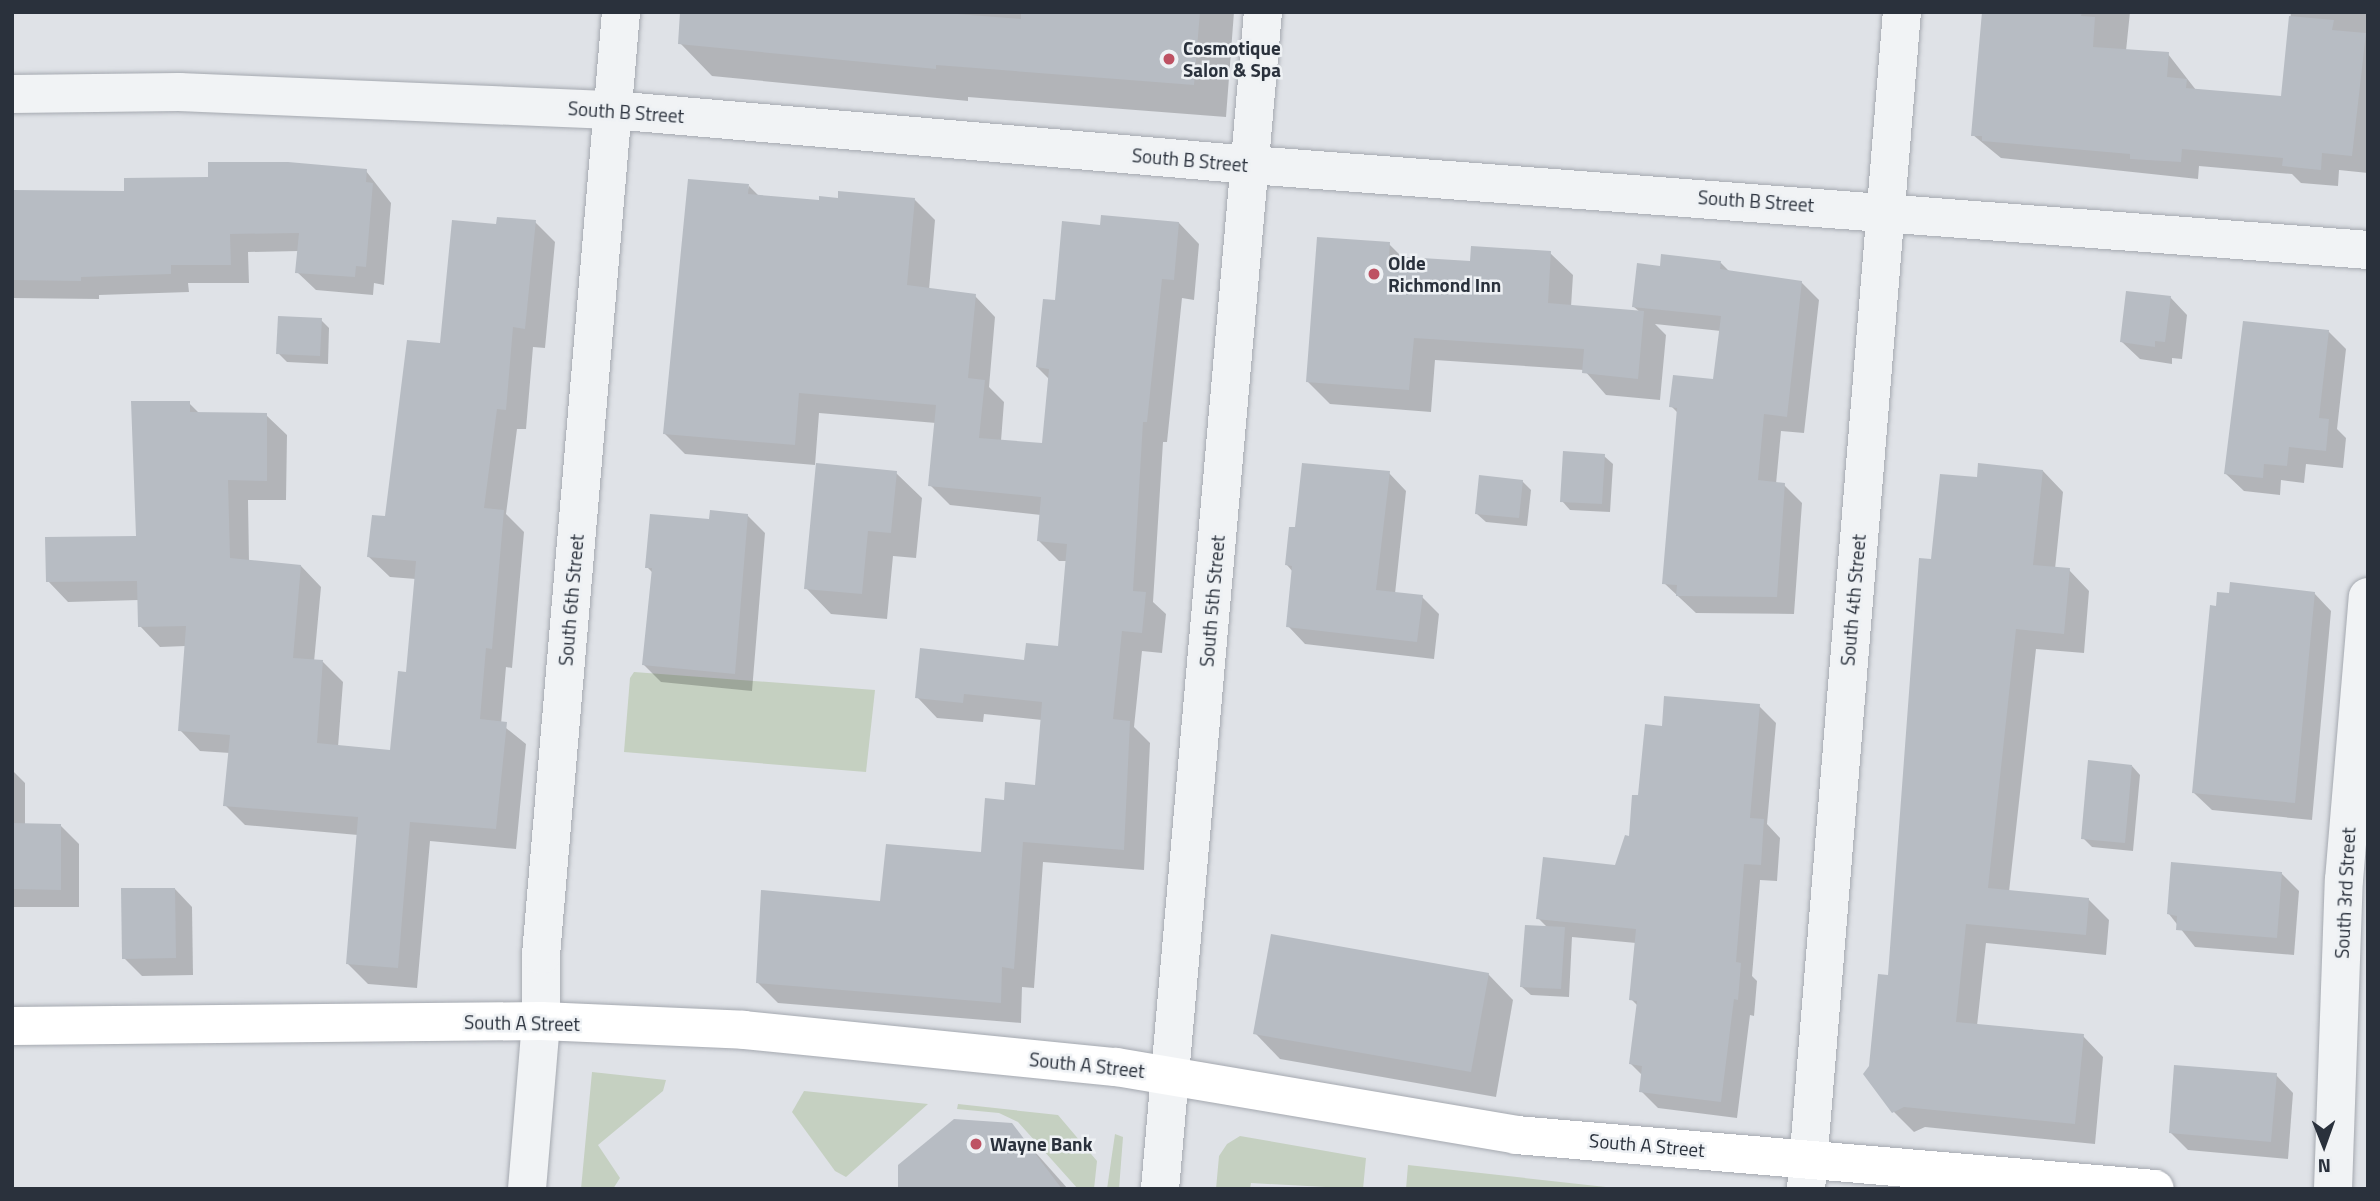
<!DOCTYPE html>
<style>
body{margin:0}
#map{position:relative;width:2380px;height:1201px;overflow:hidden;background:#dfe2e7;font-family:"Titillium Web",sans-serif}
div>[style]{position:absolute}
.green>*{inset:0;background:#c5d0c1}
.shadow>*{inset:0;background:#0003}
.building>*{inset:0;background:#b7bcc3}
.roads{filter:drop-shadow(0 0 2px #a5a9b0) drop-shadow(0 0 2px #a5a9b0)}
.minor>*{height:38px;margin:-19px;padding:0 19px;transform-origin:19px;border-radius:19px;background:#f1f3f5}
.major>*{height:38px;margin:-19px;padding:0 19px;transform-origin:19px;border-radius:19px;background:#fff}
.dots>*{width:19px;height:19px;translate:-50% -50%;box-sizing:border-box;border:4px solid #eef1f4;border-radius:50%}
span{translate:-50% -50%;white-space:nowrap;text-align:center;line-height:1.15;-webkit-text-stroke:5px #eef1f4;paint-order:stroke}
.poi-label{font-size:19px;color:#2a313c;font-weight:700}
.left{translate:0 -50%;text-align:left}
.street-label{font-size:19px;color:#2a313c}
.frame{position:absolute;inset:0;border:14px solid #2a313c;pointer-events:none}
.north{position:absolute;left:2289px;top:1110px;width:70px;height:70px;-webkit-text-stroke:5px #eef1f4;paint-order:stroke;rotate:179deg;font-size:19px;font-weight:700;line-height:28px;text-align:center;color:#2a313c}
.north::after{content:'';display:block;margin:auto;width:24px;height:32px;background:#2a313c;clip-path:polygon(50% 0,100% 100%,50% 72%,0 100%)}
</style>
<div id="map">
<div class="green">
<i style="clip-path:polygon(634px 672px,875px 690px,866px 772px,624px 752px,630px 678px)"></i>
<i style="clip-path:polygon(592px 1072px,666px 1080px,663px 1091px,598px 1145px,620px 1178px,613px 1189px,581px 1189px)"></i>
<i style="clip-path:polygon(804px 1091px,928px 1104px,846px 1177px,835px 1171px,792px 1112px)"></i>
<i style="clip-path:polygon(958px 1104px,1058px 1115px,1097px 1161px,1094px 1189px,1078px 1189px,1018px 1122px,999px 1113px,957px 1109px)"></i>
<i style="clip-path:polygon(1115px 1134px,1123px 1137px,1119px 1189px,1107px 1189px)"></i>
<i style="clip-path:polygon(1240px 1136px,1366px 1158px,1363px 1189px,1251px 1183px,1250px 1189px,1216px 1189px,1219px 1156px,1227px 1144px)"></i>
<i style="clip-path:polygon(1408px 1165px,1624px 1189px,1406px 1189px)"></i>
</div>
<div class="shadow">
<i style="clip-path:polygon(681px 12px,1234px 12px,1226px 117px,968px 97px,968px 101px,712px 76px,680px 43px)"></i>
<i style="clip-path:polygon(1986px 12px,2130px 12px,2126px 51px,2168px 54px,2196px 90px,2282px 98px,2291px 12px,2368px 12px,2368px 173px,2339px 170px,2338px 186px,2301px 183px,2292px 174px,2199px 166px,2198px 179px,2001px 158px,1973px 135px)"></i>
<i style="clip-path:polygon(366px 171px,391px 203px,384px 285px,374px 283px,373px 295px,316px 290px,297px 272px,299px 251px,248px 252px,249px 283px,188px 283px,189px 292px,99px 295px,99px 299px,12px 298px,12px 192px,126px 193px,210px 179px)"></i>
<i style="clip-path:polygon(749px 186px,760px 197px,820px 202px,914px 199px,935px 220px,929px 290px,975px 296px,995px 317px,989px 387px,1004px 402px,1001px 441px,1043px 445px,1049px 379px,1037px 367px,1057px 302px,1102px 227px,1179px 223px,1199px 244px,1194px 300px,1182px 298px,1167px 442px,1163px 442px,1153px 602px,1166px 614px,1162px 653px,1142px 651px,1134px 727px,1150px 743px,1144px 870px,1043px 862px,1034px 988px,1022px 987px,1021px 1023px,778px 1003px,758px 983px,881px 903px,983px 854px,1005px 802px,1037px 787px,1042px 720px,984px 714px,983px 722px,937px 718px,917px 697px,1060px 648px,1067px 561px,1059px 561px,1038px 540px,1041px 515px,950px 505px,930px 485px,936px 423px,819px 413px,815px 465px,685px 454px,665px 434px)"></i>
<i style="clip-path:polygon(535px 222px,555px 242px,545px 348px,533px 347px,526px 429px,517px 429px,506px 514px,524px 532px,512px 668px,506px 667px,501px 724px,526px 744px,516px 849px,430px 841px,417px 988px,368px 984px,348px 964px,358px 835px,245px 825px,225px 805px,230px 753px,200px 751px,180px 730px,186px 646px,160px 647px,140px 626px,139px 600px,68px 602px,48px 581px,138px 537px,189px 403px,200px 414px,266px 415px,287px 435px,286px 500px,248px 500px,249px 561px,301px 566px,321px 587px,314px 662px,323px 662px,343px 682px,338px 747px,392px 751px,408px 674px,416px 579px,390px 577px,369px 557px,386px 518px,441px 345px,498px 226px)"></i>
<i style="clip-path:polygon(1389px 244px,1404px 259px,1471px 263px,1550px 253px,1573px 275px,1571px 307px,1640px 312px,1634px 307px,1662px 268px,1721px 263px,1730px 272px,1801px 282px,1819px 300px,1804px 433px,1781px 431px,1776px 484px,1784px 485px,1802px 503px,1794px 614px,1696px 613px,1664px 583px,1678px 413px,1671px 406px,1714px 381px,1721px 331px,1655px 324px,1666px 335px,1660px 400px,1606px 395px,1584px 370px,1435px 360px,1431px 412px,1330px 404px,1308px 382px)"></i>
<i style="clip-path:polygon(2170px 297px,2187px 315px,2182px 359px,2172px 358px,2172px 364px,2140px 359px,2122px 342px)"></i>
<i style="clip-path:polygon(321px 320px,329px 328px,328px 364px,287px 362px,278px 353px)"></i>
<i style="clip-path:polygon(2328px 331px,2346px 349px,2337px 429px,2346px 438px,2343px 468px,2306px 464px,2304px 483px,2281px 480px,2280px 495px,2244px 491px,2226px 474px)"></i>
<i style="clip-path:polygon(1604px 456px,1613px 464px,1610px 512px,1570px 510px,1562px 501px)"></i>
<i style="clip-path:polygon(2043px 471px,2063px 492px,2055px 569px,2069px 570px,2089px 591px,2084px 653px,2036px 649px,2009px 892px,2088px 899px,2109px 920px,2106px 955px,1986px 943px,1977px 1026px,2083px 1036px,2103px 1057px,2095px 1144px,1925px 1127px,1914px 1132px,1893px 1111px,1871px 1066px,1889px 977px,1933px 561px,1978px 479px)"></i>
<i style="clip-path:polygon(896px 473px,922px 498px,916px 558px,893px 556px,887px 619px,831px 614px,806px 588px)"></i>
<i style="clip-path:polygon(1389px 473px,1406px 491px,1395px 594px,1422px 597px,1439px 614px,1434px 659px,1305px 644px,1288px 626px,1293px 572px,1287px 565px,1296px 529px)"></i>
<i style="clip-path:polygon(1522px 481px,1531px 490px,1527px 526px,1486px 522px,1477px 514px)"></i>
<i style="clip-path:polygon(747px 515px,765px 533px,752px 691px,661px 682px,644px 665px,653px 573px,647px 567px,711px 521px)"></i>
<i style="clip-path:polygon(2314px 593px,2331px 611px,2312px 820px,2212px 810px,2194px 793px)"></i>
<i style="clip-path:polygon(1759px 706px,1776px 723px,1767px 824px,1780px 838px,1777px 881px,1760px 880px,1752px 976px,1757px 981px,1754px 1016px,1750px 1015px,1737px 1118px,1658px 1108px,1641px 1091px,1643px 1076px,1631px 1064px,1638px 1006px,1631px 999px,1636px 943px,1572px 937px,1569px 997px,1531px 995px,1522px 987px,1548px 928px,1538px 918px,1616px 867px,1630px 838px,1663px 728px)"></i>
<i style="clip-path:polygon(2132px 766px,2140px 775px,2133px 851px,2092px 847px,2083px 838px)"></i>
<i style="clip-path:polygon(12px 770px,25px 783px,25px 825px,60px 825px,79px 844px,79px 907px,12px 907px)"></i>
<i style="clip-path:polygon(2281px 873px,2299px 891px,2294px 955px,2195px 947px,2169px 914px)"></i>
<i style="clip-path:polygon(175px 889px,192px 907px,193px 975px,142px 976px,124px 958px)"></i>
<i style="clip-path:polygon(1488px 974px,1513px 1000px,1496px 1097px,1280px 1059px,1255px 1033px)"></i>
<i style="clip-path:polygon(2276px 1075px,2293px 1093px,2288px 1159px,2188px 1150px,2171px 1133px)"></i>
<i style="clip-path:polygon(1011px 1125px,1068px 1189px,900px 1189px)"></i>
</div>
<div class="building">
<i style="clip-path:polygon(680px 12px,932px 12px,1021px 19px,1021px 12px,1200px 12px,1194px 85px,936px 65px,936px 69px,678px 44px)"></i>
<i style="clip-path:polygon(1982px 12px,2082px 12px,2081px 16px,2095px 17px,2093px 47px,2169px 52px,2167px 77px,2187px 79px,2186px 88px,2281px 96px,2289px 16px,2334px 20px,2332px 30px,2366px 33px,2352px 156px,2322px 153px,2321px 170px,2282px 166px,2283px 158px,2182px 149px,2181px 162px,2130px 159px,2130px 154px,1982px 141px,1982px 136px,1971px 136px)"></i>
<i style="clip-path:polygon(208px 162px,288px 162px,367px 169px,366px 182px,373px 183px,366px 267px,356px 266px,355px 277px,295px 273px,299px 233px,230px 234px,231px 265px,171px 265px,171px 274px,81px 277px,81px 281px,12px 280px,12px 190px,124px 191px,124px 178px,208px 177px)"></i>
<i style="clip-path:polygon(688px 179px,749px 184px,748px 194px,819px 200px,819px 196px,838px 198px,838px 191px,915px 198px,907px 285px,976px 294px,968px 378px,985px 380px,979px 438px,1042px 443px,1049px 369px,1036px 367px,1043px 299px,1055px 300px,1062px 221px,1100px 225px,1101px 215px,1179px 222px,1174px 280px,1162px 279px,1147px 422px,1143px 422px,1133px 591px,1146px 592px,1142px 633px,1122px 631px,1113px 719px,1130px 721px,1124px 850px,1023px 842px,1014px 969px,1002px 967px,1001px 1003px,756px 983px,761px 890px,880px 901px,886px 844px,981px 852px,985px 798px,1004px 800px,1005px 782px,1035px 785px,1042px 702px,964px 694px,963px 703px,915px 698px,920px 648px,1024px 660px,1026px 643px,1058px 646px,1067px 544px,1037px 541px,1041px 497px,928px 486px,936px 405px,799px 393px,795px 445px,663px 434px)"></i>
<i style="clip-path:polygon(497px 217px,536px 220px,525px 329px,513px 327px,506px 410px,497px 409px,484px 508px,504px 510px,492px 649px,486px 648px,480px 719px,507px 722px,496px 829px,410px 822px,398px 968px,346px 964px,358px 817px,223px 806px,230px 735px,178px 731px,186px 626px,138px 627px,137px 581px,46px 582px,45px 537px,136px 536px,131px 401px,190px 401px,190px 412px,267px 413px,267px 481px,228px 480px,230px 558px,301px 565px,293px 658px,323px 660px,317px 743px,390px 750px,398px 671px,406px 672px,416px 561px,367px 557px,372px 515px,385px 516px,407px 340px,440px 343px,452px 220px,496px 224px)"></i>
<i style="clip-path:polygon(1317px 237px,1390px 242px,1389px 256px,1470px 261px,1471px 246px,1551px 251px,1548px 303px,1644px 311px,1638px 379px,1582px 373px,1584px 349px,1414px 338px,1409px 390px,1306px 382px)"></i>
<i style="clip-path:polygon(1661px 254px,1721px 261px,1720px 269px,1802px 281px,1787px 417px,1764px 414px,1758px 480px,1785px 483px,1777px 597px,1676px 596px,1677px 585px,1662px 584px,1677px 408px,1669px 407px,1673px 375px,1713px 379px,1721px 316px,1632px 307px,1637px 263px,1660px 266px)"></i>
<i style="clip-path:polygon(2126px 291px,2171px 296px,2165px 342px,2155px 341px,2155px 347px,2120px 342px)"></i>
<i style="clip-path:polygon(278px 316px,322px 318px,320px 356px,276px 354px)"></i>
<i style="clip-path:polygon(2243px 321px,2329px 330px,2319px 418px,2329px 419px,2326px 451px,2289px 447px,2287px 466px,2264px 464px,2263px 478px,2224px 474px)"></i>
<i style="clip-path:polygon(1563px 451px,1605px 454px,1602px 504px,1560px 502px)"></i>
<i style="clip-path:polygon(816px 463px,897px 471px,891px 533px,868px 531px,862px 594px,804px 589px)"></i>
<i style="clip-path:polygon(1302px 463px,1390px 471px,1376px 590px,1423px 595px,1417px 642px,1286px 627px,1292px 566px,1285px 565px,1289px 527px,1295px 527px)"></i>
<i style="clip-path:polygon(1978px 463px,2043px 470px,2033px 565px,2070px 568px,2064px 634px,2016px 629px,1988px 888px,2089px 898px,2086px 935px,1966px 924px,1956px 1022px,2084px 1034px,2075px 1124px,1904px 1107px,1892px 1113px,1863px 1074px,1869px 1066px,1878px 974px,1888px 975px,1919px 558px,1931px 559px,1940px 474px,1977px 477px)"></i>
<i style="clip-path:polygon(1479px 475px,1523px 480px,1519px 518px,1475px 514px)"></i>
<i style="clip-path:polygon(710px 510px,748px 514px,735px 674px,642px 665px,652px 568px,645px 568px,650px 514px,709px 519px)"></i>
<i style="clip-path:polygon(2230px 582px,2315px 592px,2295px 803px,2192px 793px,2210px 605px,2216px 606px,2217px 592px,2229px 593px)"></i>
<i style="clip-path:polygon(1664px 696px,1760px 704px,1750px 818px,1764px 819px,1761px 865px,1744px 864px,1736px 962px,1741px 963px,1738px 1000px,1734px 999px,1721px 1102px,1639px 1092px,1642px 1066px,1629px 1064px,1637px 1001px,1629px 1000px,1636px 929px,1536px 919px,1543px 857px,1615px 865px,1625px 835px,1629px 836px,1632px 795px,1638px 795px,1645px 724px,1662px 726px)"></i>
<i style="clip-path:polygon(2088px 760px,2132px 765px,2125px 843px,2081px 839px)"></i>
<i style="clip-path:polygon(12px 823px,61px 824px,61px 890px,12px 889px)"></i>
<i style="clip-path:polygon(2171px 862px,2282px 872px,2277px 938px,2176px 930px,2177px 916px,2167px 914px)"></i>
<i style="clip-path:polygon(121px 888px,175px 888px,176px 958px,122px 959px)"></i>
<i style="clip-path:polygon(1525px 925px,1565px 927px,1561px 989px,1520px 987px)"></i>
<i style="clip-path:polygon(1271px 934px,1489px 973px,1471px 1072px,1253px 1034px)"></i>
<i style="clip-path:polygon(2174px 1065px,2277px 1073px,2271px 1142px,2169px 1133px)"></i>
<i style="clip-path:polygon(954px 1119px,1012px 1123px,1062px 1189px,898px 1189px,898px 1165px)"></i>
</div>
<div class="roads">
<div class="minor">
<i style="left:12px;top:94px;width:167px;rotate:-0.7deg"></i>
<i style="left:179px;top:92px;width:433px;rotate:2.4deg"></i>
<i style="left:612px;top:110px;width:641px;rotate:4.92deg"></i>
<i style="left:1251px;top:165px;width:1120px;rotate:4.35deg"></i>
<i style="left:527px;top:1189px;width:169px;rotate:-85.2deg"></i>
<i style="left:541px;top:1021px;width:66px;rotate:-90deg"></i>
<i style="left:541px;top:955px;width:946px;rotate:-85.15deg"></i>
<i style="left:1160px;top:1189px;width:1181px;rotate:-85deg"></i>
<i style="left:1806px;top:1189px;width:1181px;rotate:-85.34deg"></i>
<i style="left:2333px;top:1189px;width:309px;rotate:-88deg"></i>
<i style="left:2344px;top:880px;width:284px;rotate:-85.2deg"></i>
</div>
<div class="major">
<i style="left:12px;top:1026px;width:529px;rotate:-0.54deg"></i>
<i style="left:541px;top:1021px;width:203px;rotate:2.5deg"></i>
<i style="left:744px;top:1030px;width:374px;rotate:5.7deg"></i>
<i style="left:1116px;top:1067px;width:406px;rotate:9.6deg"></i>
<i style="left:1516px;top:1135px;width:641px;rotate:4.83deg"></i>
</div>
</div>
<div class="dots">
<i style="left:1169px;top:59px;background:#be5263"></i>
<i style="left:1374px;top:274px;background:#be5263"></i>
<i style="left:976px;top:1144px;background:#be5263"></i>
</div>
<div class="poi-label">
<span class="left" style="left:1183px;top:59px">Cosmotique<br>Salon &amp; Spa</span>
<span class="left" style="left:1388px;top:274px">Olde<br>Richmond Inn</span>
<span class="left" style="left:990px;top:1144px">Wayne Bank</span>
</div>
<div class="street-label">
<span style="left:626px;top:112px;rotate:4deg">South B Street</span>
<span style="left:1190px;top:160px;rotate:5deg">South B Street</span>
<span style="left:1756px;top:201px;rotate:4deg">South B Street</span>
<span style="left:571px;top:600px;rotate:-85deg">South 6th Street</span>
<span style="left:1853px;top:600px;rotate:-85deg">South 4th Street</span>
<span style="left:1212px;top:601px;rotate:-85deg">South 5th Street</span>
<span style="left:2345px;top:893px;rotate:-87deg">South 3rd Street</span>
<span style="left:522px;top:1023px;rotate:1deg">South A Street</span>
<span style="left:1087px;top:1065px;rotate:6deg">South A Street</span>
<span style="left:1647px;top:1145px;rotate:5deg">South A Street</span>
</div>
<div class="frame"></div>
<div class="north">N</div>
</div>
